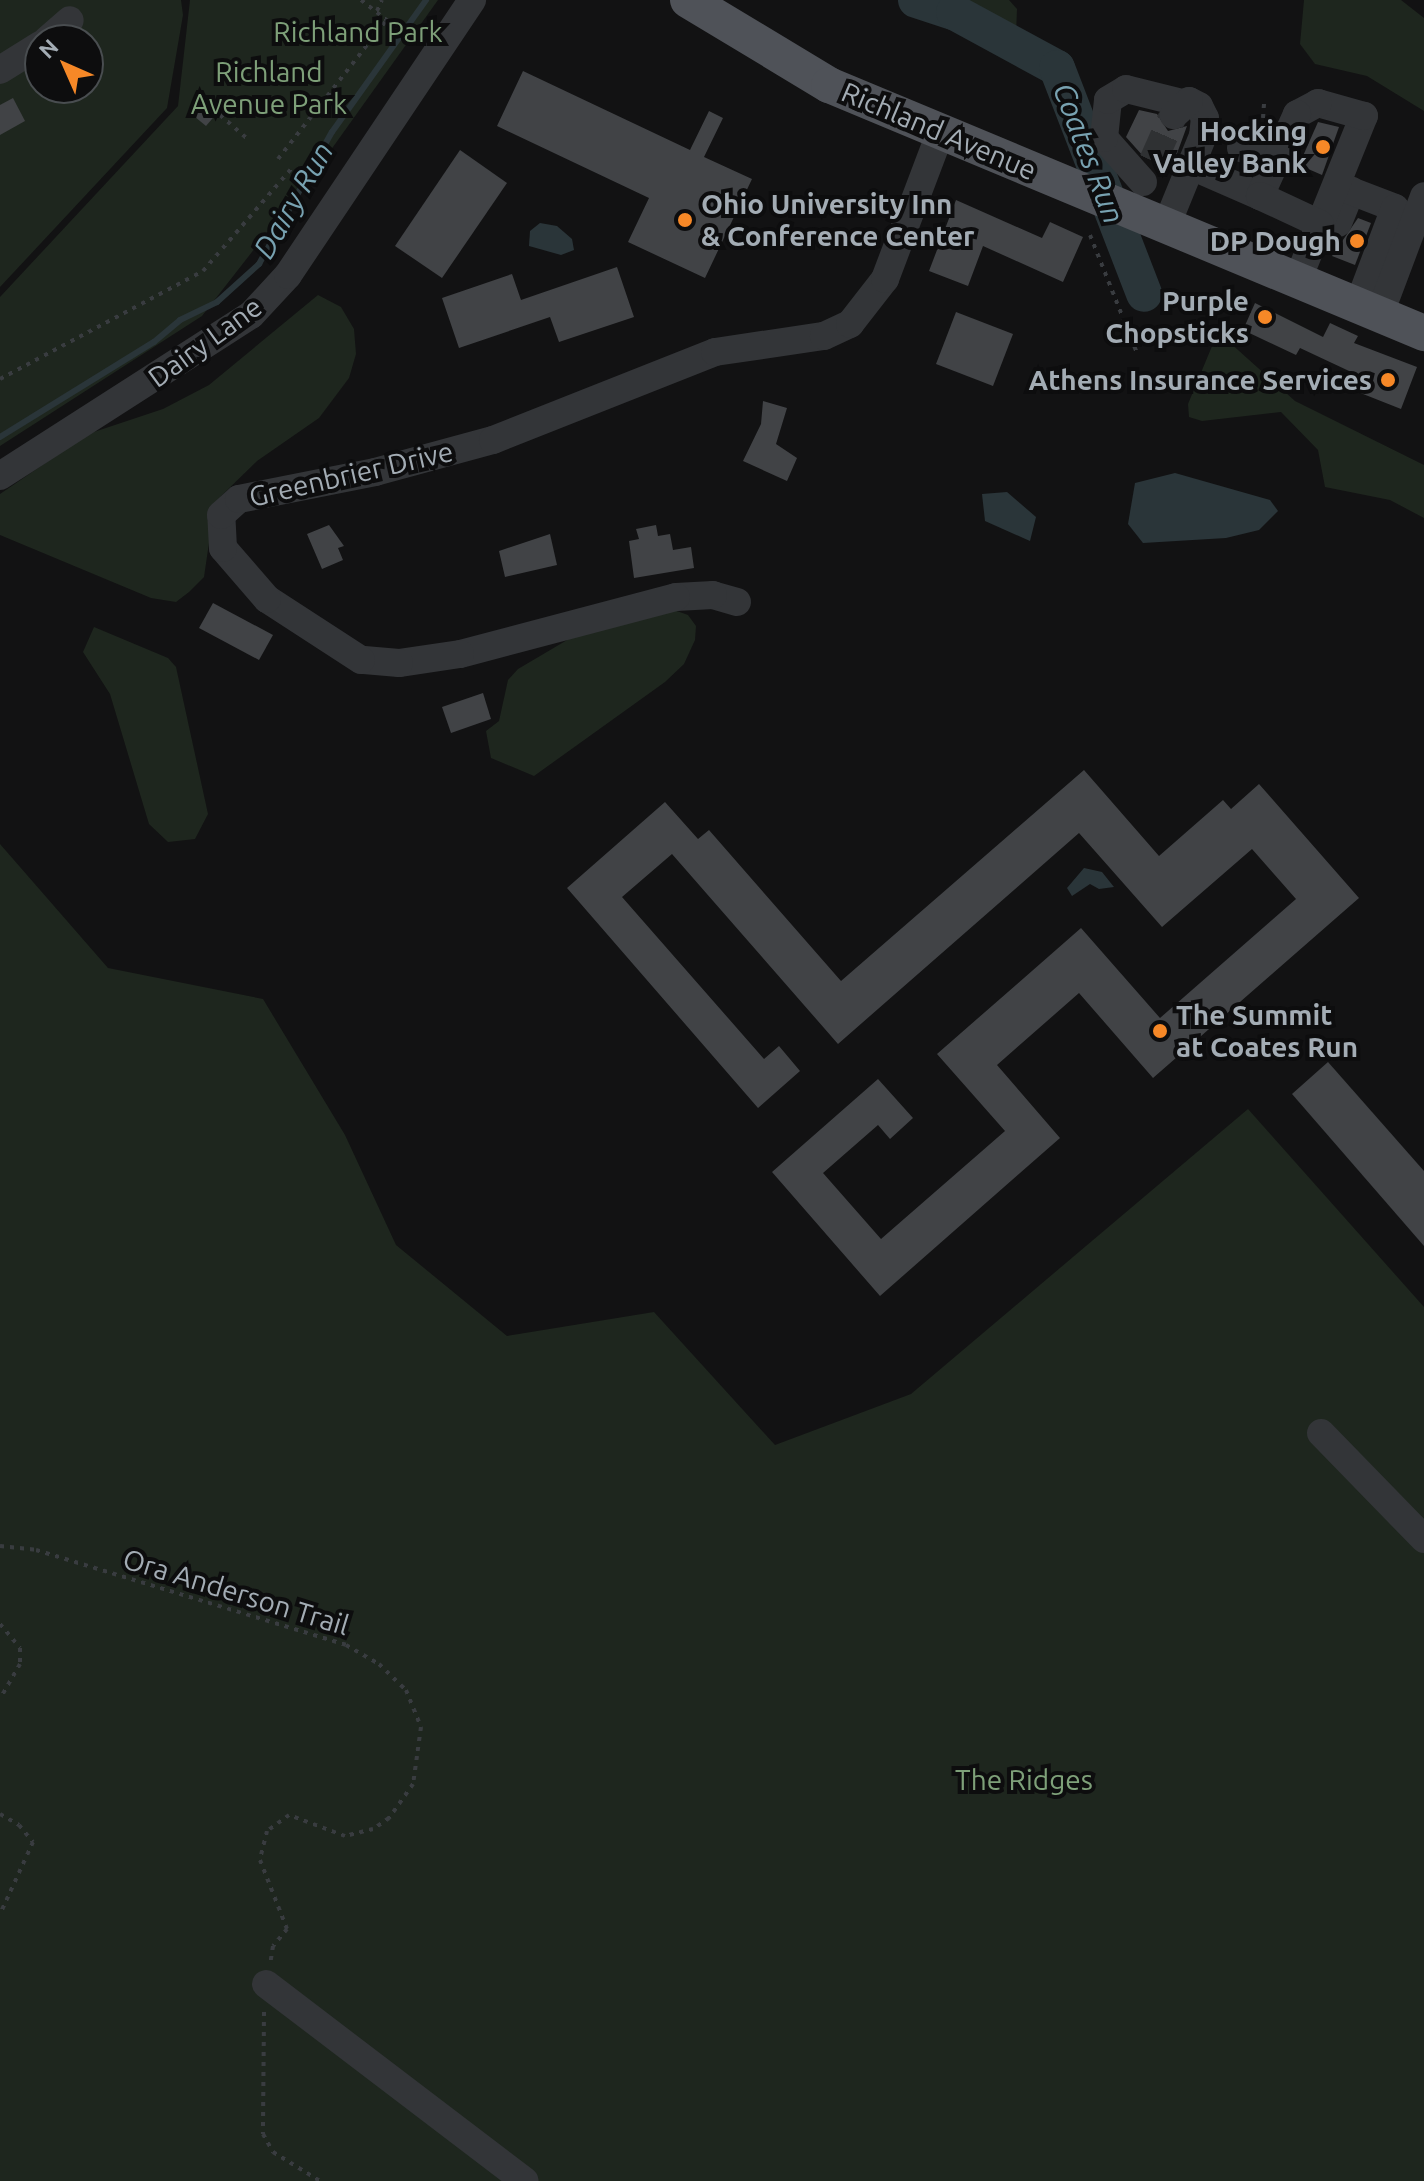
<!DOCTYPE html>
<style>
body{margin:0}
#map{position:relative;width:1424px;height:2181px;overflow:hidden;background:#121213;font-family:Ubuntu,sans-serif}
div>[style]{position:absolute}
.green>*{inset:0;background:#1e261e}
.water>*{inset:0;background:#2a3539}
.stream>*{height:6px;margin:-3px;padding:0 3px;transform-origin:3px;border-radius:3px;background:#2a3539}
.river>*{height:36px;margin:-18px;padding:0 18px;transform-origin:18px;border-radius:18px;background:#2a3539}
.building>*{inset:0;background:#414346}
.minor-tunnel>*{height:28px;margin-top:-14px;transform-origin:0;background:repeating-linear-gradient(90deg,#2f3133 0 28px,transparent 0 42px)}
.path>*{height:4px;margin-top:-2px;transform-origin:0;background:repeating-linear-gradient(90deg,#393c40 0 4px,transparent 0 10px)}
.minor>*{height:28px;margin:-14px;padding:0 14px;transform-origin:14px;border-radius:14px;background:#333538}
.major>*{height:36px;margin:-18px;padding:0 18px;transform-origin:18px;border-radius:18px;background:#4f5258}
.dots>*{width:22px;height:22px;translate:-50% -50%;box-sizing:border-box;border:4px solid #0d0d0e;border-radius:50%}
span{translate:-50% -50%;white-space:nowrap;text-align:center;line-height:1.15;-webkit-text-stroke:8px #0d0d0e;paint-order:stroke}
.park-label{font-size:28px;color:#7ea079}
.street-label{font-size:28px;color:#a3acb4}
.poi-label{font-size:28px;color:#a3acb4;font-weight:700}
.right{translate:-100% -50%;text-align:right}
.left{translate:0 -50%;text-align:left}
.water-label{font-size:30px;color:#78a2b1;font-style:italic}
.north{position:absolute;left:24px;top:24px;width:80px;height:80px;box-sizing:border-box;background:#0d0d0e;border:2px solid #494d50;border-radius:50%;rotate:315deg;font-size:22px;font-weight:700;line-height:32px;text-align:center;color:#a3acb4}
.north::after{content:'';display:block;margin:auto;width:28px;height:36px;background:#f68827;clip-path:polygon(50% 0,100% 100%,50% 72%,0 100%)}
</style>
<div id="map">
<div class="green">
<i style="clip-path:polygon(evenodd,0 0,181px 0,183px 15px,167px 108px,0 287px,0 0,40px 40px,88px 40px,88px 88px,40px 88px,40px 40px)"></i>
<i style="clip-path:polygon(190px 0,438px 0,323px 161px,202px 316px,0 446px,0 297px,178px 106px)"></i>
<i style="clip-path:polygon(907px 0,1009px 0,1017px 9px,1016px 35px,996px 51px,959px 17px)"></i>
<i style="clip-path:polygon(1304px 0,1401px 0,1424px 18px,1424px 111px,1367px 76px,1315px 64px,1300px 44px)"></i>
<i style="clip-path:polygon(318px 295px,341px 307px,354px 329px,356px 354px,349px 378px,319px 418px,257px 461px,215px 502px,204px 577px,189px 592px,176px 602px,151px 598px,0 535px,0 494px,88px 434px,163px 409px,209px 385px)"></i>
<i style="clip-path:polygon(1222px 322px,1228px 341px,1295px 401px,1424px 465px,1424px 518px,1390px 500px,1325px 487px,1318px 450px,1281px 412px,1202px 421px,1189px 417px,1188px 404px)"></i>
<i style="clip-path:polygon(674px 610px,688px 615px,696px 626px,695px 640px,684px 664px,665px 682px,534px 776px,491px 758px,486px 731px,499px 721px,508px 680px,518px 669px,579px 633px)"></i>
<i style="clip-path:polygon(94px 627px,168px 658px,176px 667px,208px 814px,195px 839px,168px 842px,149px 824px,110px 694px,83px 652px)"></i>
<i style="clip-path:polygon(0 844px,108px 968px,263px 999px,345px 1135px,396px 1245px,507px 1336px,654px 1312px,775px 1445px,911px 1394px,1248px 1109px,1424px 1307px,1424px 2181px,0 2181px)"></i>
</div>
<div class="water">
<i style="clip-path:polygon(540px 223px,557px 226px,572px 239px,574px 250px,561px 255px,529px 246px,530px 231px)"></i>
<i style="clip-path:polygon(1175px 473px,1270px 500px,1278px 511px,1259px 530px,1226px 538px,1143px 543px,1128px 524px,1135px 483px)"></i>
<i style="clip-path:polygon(1007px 492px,1036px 517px,1030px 541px,985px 521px,982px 494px)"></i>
<i style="clip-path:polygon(1084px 868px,1102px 872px,1114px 887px,1099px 889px,1090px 884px,1072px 896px,1067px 888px)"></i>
</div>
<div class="stream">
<i style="left:0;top:437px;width:181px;rotate:-31.7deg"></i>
<i style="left:154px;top:342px;width:34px;rotate:-40deg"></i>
<i style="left:180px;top:320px;width:41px;rotate:-25.9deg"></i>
<i style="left:217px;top:302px;width:57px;rotate:-42.1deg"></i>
<i style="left:259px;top:264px;width:151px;rotate:-61.1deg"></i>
<i style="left:332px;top:132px;width:162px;rotate:-54.5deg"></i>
</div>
<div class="river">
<i style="left:916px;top:0;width:40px;rotate:18deg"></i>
<i style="left:954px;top:12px;width:117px;rotate:28.5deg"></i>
<i style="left:1057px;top:68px;width:242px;rotate:68.9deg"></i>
</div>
<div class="building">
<i style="clip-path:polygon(523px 71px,690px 150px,709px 111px,723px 118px,704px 157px,752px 179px,705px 278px,628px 242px,649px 198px,497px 126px)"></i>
<i style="clip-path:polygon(13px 98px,25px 121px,0 135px,0 105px)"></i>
<i style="clip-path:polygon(200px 98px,218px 112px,206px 126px,189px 112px)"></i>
<i style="clip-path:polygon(1139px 110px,1157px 114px,1168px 131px,1187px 126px,1171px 170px,1143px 156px,1126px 137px)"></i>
<i style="clip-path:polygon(1318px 122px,1339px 127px,1322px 175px,1299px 165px)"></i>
<i style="clip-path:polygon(460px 150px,507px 183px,442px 278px,395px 246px)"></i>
<i style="clip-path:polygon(956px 200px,1042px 238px,1050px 222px,1083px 237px,1063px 282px,983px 246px,968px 286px,929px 271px)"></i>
<i style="clip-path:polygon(1358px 218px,1371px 223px,1355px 265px,1332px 256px)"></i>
<i style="clip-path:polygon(617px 267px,634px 317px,559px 342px,550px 317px,459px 348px,442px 298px,512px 274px,521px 300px)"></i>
<i style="clip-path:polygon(1255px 303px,1323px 337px,1330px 323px,1358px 336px,1354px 343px,1417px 367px,1401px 409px,1358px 392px,1364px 378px,1300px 348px,1296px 355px,1243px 330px)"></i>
<i style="clip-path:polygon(956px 312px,1013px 334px,993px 386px,936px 364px)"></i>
<i style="clip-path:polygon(763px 401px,787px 408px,776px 444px,797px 458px,787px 481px,743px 461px,761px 424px)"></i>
<i style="clip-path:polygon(329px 525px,344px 546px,338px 548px,343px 560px,322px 569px,307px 534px)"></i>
<i style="clip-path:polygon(656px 525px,658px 536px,670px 534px,673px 550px,691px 547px,694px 568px,634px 578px,629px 541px,639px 539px,636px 529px)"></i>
<i style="clip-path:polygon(550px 534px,557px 565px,505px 577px,499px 551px)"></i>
<i style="clip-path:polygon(213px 603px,273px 635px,259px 660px,199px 628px)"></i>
<i style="clip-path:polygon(483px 693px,491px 719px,451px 733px,442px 707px)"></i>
<i style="clip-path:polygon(1084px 770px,1159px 856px,1223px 800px,1231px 809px,1259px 784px,1359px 898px,1153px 1078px,1079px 993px,997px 1065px,1060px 1138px,880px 1296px,772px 1172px,878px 1079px,913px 1118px,890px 1139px,878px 1125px,823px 1173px,881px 1239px,1005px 1131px,937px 1054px,1081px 928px,1160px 1018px,1296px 899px,1252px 849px,1162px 927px,1079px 833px,838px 1044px,672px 854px,622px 897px,764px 1059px,779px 1046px,800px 1071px,758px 1108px,567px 888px,665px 802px,698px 839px,709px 830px,841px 981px)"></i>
<i style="clip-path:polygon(1328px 1062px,1424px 1171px,1424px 1246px,1292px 1094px)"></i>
</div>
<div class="minor-tunnel">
<i style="left:1153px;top:161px;width:47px;rotate:-66.2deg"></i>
</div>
<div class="path">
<i style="left:361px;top:0;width:39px;rotate:38deg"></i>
<i style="left:377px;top:11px;width:12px;rotate:-66deg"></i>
<i style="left:220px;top:115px;width:35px;rotate:41deg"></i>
<i style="left:1263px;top:118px;width:15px;rotate:-86deg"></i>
<i style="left:278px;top:159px;width:174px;rotate:-52deg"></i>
<i style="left:1090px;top:235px;width:127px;rotate:68.3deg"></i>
<i style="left:0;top:379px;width:230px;rotate:-28deg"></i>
<i style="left:203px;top:271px;width:136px;rotate:-49.2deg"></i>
<i style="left:0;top:1546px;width:36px;rotate:6deg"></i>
<i style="left:36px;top:1550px;width:324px;rotate:17deg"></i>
<i style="left:346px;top:1645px;width:38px;rotate:30deg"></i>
<i style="left:379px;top:1664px;width:37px;rotate:44deg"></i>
<i style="left:406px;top:1690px;width:40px;rotate:68deg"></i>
<i style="left:421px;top:1727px;width:29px;rotate:98deg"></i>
<i style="left:417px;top:1756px;width:28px;rotate:98deg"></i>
<i style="left:413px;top:1784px;width:42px;rotate:125.2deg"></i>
<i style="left:389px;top:1818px;width:19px;rotate:145deg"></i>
<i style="left:373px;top:1829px;width:29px;rotate:166deg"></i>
<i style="left:345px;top:1836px;width:60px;rotate:-159.4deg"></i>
<i style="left:289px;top:1815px;width:27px;rotate:144deg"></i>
<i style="left:267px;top:1831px;width:30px;rotate:104deg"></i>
<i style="left:260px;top:1860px;width:74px;rotate:68.6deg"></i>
<i style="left:287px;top:1929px;width:22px;rotate:129deg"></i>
<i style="left:273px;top:1946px;width:18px;rotate:99deg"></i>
<i style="left:0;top:1624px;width:31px;rotate:50deg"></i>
<i style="left:20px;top:1648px;width:16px;rotate:90deg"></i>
<i style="left:20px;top:1664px;width:39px;rotate:120deg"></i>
<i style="left:0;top:1814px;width:22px;rotate:30deg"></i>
<i style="left:19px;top:1825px;width:22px;rotate:51deg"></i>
<i style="left:33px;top:1842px;width:79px;rotate:114.6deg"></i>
<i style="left:264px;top:2012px;width:122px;rotate:90.5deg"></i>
<i style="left:263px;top:2134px;width:21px;rotate:61deg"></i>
<i style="left:273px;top:2152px;width:55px;rotate:31.7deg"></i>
</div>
<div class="minor">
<i style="left:47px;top:40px;width:30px;rotate:-41deg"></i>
<i style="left:0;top:70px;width:47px;rotate:-32deg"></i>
<i style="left:1241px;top:148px;width:35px;rotate:18deg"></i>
<i style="left:1191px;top:166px;width:75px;rotate:23.5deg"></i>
<i style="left:1143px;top:182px;width:59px;rotate:-131.6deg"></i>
<i style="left:1104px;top:138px;width:38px;rotate:-84deg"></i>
<i style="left:1108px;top:100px;width:21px;rotate:-31deg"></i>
<i style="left:1126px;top:89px;width:58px;rotate:14deg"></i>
<i style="left:1338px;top:223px;width:35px;rotate:-68deg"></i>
<i style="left:1351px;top:191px;width:47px;rotate:21.1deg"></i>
<i style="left:1395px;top:208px;width:105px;rotate:110.7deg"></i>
<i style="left:1167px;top:224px;width:95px;rotate:-67.8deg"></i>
<i style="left:1203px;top:136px;width:18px;rotate:-84deg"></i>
<i style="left:1205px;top:118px;width:13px;rotate:-117deg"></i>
<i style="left:1199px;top:106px;width:11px;rotate:-153deg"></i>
<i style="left:1189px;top:101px;width:21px;rotate:137deg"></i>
<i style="left:1298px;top:279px;width:176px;rotate:-68deg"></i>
<i style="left:1364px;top:116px;width:48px;rotate:-164.2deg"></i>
<i style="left:1318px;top:103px;width:24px;rotate:152deg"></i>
<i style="left:1297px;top:114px;width:90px;rotate:114.3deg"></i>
<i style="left:1260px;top:196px;width:66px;rotate:25deg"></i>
<i style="left:1379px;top:316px;width:128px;rotate:-69.4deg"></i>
<i style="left:0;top:476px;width:298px;rotate:-32.7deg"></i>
<i style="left:251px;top:315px;width:54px;rotate:-47.2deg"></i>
<i style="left:288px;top:275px;width:331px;rotate:-56.2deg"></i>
<i style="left:737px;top:602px;width:25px;rotate:-164deg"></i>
<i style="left:713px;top:595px;width:37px;rotate:177deg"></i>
<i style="left:676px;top:597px;width:223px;rotate:165.2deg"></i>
<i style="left:460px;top:654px;width:62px;rotate:171.6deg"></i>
<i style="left:399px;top:663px;width:38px;rotate:-175deg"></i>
<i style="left:361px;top:660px;width:112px;rotate:-147deg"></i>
<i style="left:267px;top:599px;width:67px;rotate:-130.8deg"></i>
<i style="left:223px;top:548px;width:33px;rotate:-93deg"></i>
<i style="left:221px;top:515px;width:24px;rotate:-42deg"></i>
<i style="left:239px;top:499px;width:139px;rotate:-11.2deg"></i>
<i style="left:375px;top:472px;width:122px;rotate:-15.2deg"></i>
<i style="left:493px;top:440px;width:239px;rotate:-21.6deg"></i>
<i style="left:715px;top:352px;width:110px;rotate:-8.4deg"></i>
<i style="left:824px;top:336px;width:29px;rotate:-25deg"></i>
<i style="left:850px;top:324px;width:57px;rotate:-52.1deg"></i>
<i style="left:885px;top:279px;width:158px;rotate:-69.3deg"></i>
<i style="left:1321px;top:1433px;width:148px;rotate:45.8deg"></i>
<i style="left:266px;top:1984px;width:325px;rotate:37.3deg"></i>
</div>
<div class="major">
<i style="left:688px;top:0;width:165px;rotate:31.1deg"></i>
<i style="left:829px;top:85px;width:645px;rotate:22.63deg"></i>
</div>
<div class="dots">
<i style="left:1323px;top:147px;background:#f68827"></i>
<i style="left:685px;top:220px;background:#f68827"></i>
<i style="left:1357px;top:241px;background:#f68827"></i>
<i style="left:1265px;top:317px;background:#f68827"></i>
<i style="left:1388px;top:380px;background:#f68827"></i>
<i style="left:1160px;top:1031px;background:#f68827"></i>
</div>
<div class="park-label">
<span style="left:358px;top:32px">Richland Park</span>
<span style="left:269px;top:88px">Richland<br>Avenue Park</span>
<span style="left:1024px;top:1780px">The Ridges</span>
</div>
<div class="street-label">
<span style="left:939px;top:131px;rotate:23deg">Richland Avenue</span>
<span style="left:205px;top:342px;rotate:-36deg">Dairy Lane</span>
<span style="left:351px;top:474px;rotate:-13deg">Greenbrier Drive</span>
<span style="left:236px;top:1592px;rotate:17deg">Ora Anderson Trail</span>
</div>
<div class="poi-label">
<span class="right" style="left:1307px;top:147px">Hocking<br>Valley Bank</span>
<span class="left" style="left:701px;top:220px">Ohio University Inn<br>&amp; Conference Center</span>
<span class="right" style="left:1341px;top:241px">DP Dough</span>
<span class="right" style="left:1249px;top:317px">Purple<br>Chopsticks</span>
<span class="right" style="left:1372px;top:380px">Athens Insurance Services</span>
<span class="left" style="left:1176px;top:1031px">The Summit<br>at Coates Run</span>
</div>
<div class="water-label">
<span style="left:1089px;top:153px;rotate:69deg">Coates Run</span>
<span style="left:293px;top:200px;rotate:-60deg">Dairy Run</span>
</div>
<div class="north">N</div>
</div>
